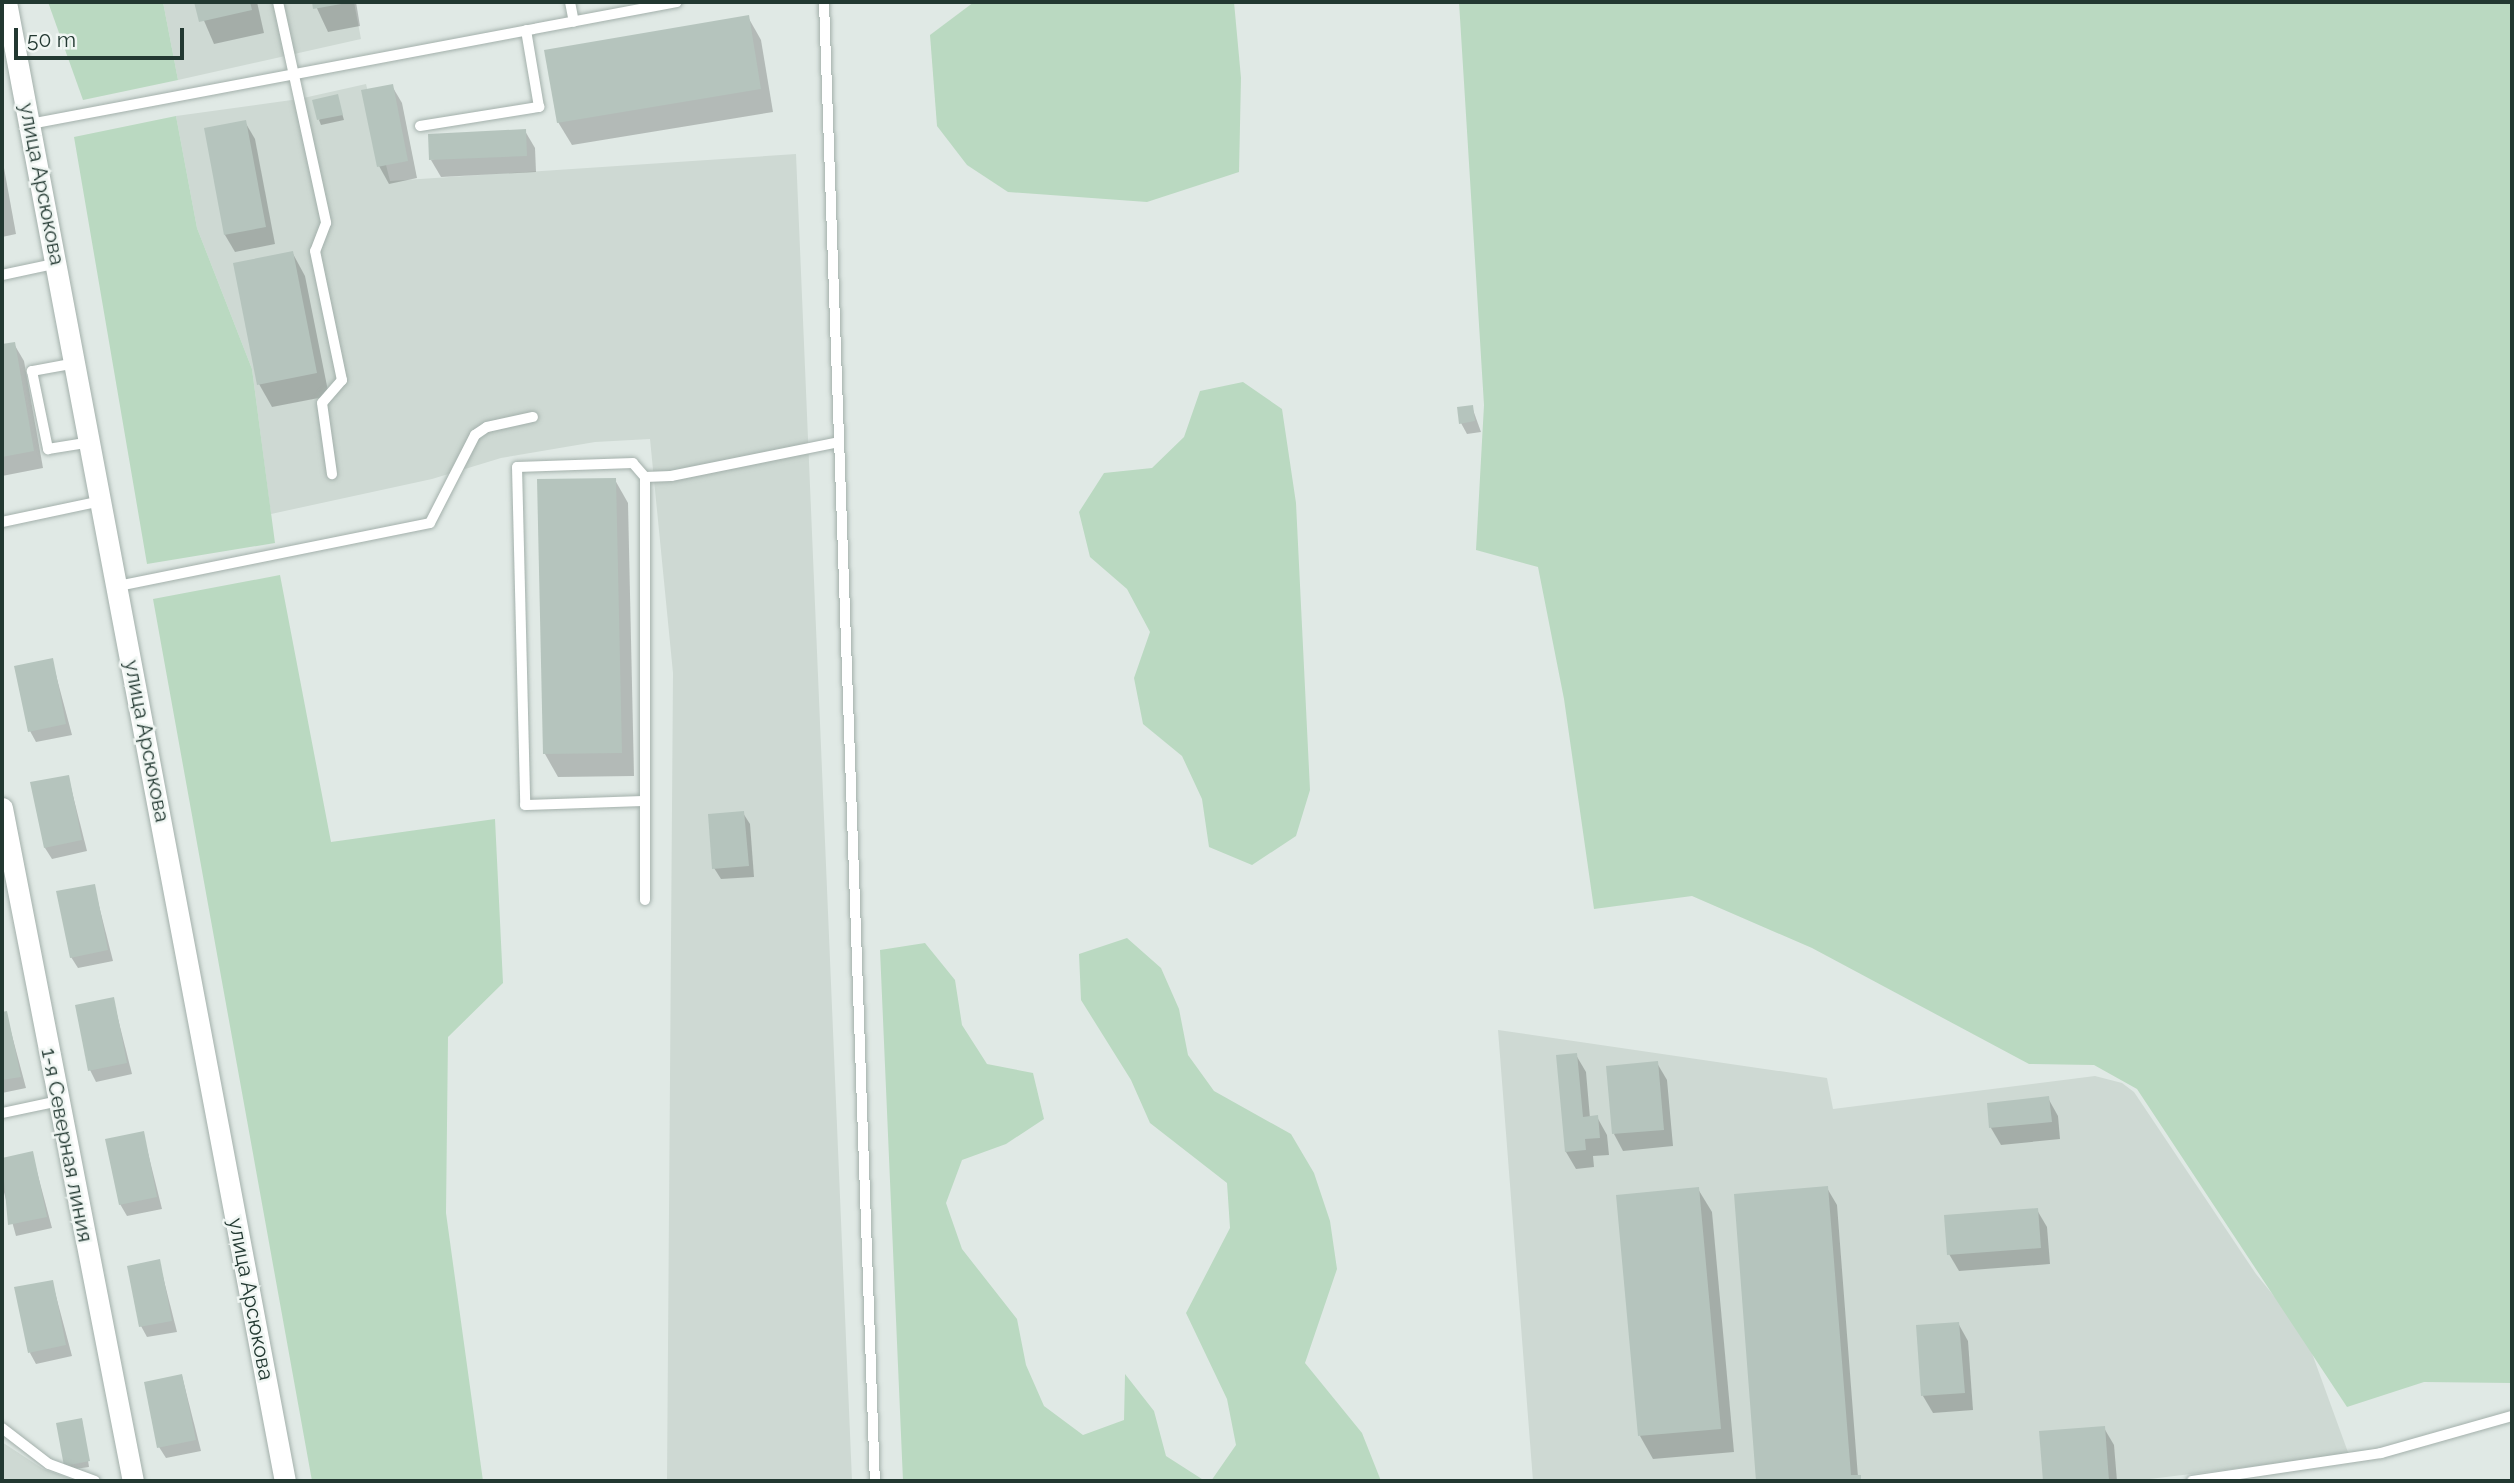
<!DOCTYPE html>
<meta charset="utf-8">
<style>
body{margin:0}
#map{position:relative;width:2514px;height:1483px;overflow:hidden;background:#e0e9e5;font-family:Raleway,sans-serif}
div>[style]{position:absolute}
.built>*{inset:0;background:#ced9d3}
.green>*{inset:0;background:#bad9c1}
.shadow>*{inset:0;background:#0003}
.building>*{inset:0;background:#b5c4bd}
.roads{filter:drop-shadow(0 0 2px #a3b0ab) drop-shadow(0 0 2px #a3b0ab)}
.lane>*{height:10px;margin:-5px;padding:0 5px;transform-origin:5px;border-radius:5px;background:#fff}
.street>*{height:21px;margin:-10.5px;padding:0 10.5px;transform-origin:10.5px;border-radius:10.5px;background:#fff}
.secondary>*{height:21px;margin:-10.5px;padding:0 10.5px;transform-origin:10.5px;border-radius:10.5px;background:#fff}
span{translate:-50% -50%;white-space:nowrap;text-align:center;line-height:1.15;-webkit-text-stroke:5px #f0f6f3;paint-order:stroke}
.street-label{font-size:21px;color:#223831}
.frame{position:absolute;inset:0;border:4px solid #223831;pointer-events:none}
.scale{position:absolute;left:14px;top:28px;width:170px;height:32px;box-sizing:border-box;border:4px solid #223831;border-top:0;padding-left:9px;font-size:21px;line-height:24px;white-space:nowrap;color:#223831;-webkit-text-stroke:5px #f0f6f3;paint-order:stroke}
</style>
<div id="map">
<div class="built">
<i style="clip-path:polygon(163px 2px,354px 2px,361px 39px,178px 80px)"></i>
<i style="clip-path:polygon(366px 84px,390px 181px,796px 154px,852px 1481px,667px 1481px,673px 673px,650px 439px,595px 442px,501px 458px,432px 479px,271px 514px,252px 369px,197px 228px,176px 116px,299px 99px)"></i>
<i style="clip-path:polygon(1498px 1030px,1827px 1078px,1833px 1109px,2095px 1076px,2122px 1083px,2134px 1092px,2256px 1274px,2305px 1334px,2349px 1455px,2133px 1481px,1533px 1481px)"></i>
<i style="clip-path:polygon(2px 1442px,43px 1469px,78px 1481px,2px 1481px)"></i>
</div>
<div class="green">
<i style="clip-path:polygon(48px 2px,163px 2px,178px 80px,83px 100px)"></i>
<i style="clip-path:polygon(974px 2px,1234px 2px,1241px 78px,1239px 172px,1147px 202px,1008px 192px,967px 165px,937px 126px,930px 35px)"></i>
<i style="clip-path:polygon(1459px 2px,2512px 2px,2512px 1383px,2424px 1382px,2347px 1407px,2137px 1089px,2094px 1065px,2029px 1064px,1812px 948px,1692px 896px,1594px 909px,1564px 699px,1538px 567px,1476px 550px,1484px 405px)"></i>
<i style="clip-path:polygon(176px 116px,197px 228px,252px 369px,275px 543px,147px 564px,74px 137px)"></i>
<i style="clip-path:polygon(1243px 382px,1282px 409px,1296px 503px,1310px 790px,1296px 836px,1252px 865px,1209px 847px,1202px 799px,1182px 756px,1143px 724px,1134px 678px,1150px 632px,1127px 589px,1090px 557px,1079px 512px,1104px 473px,1152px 468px,1184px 437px,1200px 391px)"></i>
<i style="clip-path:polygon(280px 575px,331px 842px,495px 819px,503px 983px,448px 1037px,446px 1213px,483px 1481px,312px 1481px,153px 599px)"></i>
<i style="clip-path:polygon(1127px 938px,1161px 968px,1179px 1009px,1188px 1055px,1214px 1091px,1291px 1134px,1314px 1173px,1330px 1221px,1337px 1269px,1305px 1363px,1362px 1433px,1381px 1481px,1211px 1481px,1236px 1445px,1227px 1399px,1186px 1313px,1230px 1228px,1227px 1183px,1150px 1123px,1131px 1080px,1081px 1000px,1079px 954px)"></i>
<i style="clip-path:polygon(925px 943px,955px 980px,962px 1025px,987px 1064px,1033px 1073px,1044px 1119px,1006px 1144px,962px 1160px,946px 1203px,962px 1249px,1017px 1319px,1026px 1365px,1044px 1406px,1083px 1435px,1124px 1420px,1125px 1374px,1154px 1411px,1166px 1456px,1205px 1481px,903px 1481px,880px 950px)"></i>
</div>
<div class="shadow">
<i style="clip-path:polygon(196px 2px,257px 2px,264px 33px,214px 44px)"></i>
<i style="clip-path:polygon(314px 2px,356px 2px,360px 26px,328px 32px)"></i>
<i style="clip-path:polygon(748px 17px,761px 40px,773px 112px,572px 145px,558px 122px)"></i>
<i style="clip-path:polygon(392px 86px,402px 103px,417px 178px,389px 184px,379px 166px)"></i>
<i style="clip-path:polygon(337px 96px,344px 120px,321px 125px,319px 120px)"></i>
<i style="clip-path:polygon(245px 122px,255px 139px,275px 244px,235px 252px,225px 235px)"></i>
<i style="clip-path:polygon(525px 131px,535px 148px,536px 172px,441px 177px,431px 160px)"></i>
<i style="clip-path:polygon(2px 157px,16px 234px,2px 237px)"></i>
<i style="clip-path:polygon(292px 252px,305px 276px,329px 396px,272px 407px,259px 384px)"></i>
<i style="clip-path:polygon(14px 344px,24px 361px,43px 468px,2px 476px,2px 346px)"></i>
<i style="clip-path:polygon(1472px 407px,1481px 432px,1467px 434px,1461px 423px)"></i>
<i style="clip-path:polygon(615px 480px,628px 503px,634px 776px,558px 777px,545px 754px)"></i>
<i style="clip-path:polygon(52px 660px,72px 735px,36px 742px,30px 731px)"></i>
<i style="clip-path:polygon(68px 776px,87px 851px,52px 859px,45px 848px)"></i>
<i style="clip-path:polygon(743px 813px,750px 824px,754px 877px,721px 879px,714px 868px)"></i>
<i style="clip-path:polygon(94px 886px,113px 961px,78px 968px,71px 957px)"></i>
<i style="clip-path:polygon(113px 999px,132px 1074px,96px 1082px,90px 1070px)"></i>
<i style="clip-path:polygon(6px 1013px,26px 1088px,2px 1093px,2px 1014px)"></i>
<i style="clip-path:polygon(1576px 1055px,1586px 1072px,1590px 1118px,1597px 1117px,1607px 1135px,1609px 1155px,1593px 1156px,1594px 1167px,1576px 1169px,1566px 1152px)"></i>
<i style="clip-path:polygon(1657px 1063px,1667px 1080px,1673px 1146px,1623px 1151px,1614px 1134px)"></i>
<i style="clip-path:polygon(2048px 1098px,2058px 1116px,2060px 1139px,2001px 1145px,1991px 1128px,1989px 1105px)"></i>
<i style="clip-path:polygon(143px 1133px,162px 1209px,127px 1216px,120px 1204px)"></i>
<i style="clip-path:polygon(32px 1153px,52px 1228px,16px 1236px,2px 1185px,2px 1159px)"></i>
<i style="clip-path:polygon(1827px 1188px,1837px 1205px,1858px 1477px,1862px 1481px,1758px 1481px,1736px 1195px)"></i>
<i style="clip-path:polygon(1698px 1189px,1712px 1212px,1734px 1452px,1653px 1459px,1640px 1436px)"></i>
<i style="clip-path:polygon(2037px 1210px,2047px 1227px,2050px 1264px,1959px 1271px,1949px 1254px)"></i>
<i style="clip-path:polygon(159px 1261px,177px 1332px,147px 1337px,141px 1326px)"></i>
<i style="clip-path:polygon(52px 1281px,72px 1356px,36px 1364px,30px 1353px)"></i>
<i style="clip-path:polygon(1958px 1323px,1968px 1341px,1973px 1410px,1933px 1413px,1923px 1396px,1917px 1327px)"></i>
<i style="clip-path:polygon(182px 1376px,201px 1451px,166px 1458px,159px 1447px)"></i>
<i style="clip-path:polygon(82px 1420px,89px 1467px,68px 1470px,66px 1465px)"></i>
<i style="clip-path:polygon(2104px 1428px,2114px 1445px,2117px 1481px,2045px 1481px,2041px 1433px)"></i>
</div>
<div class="building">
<i style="clip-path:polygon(194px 2px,250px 2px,252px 10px,199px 22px)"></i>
<i style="clip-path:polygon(312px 2px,347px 2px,347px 3px,313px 9px)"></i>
<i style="clip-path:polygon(749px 15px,761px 89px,557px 123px,544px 50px)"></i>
<i style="clip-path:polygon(393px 84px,408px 161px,377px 167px,361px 90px)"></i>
<i style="clip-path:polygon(338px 94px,343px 115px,317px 120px,312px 100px)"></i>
<i style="clip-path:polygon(246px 120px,266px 227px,224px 235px,204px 128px)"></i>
<i style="clip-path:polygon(526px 129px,527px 156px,429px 160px,428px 134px)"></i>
<i style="clip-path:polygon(293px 251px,317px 373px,257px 385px,233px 263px)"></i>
<i style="clip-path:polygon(15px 342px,34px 451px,2px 457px,2px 344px)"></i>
<i style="clip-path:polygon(1473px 405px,1475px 421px,1459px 424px,1457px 407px)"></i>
<i style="clip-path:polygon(616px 478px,622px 753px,543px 754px,537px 479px)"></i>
<i style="clip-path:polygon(53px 658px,66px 724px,28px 732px,14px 666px)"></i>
<i style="clip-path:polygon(69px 775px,82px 840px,44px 848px,30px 782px)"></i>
<i style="clip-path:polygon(744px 811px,749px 866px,712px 869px,708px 814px)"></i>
<i style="clip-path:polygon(95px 884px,108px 950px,70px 958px,56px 891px)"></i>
<i style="clip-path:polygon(114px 997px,127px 1063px,88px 1071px,75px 1005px)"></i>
<i style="clip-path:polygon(7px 1011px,21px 1077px,2px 1080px,2px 1012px)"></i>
<i style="clip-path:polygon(1577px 1053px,1583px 1117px,1598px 1115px,1600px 1138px,1585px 1139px,1586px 1150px,1565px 1152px,1556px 1055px)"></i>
<i style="clip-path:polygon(1658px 1061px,1664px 1130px,1612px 1134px,1606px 1066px)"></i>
<i style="clip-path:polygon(2049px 1096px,2052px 1122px,1989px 1128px,1987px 1103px)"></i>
<i style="clip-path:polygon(144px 1131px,157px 1197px,119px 1205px,105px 1139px)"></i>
<i style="clip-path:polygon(33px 1151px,47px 1217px,8px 1225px,2px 1158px)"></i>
<i style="clip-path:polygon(1828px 1186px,1851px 1475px,1861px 1475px,1861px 1481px,1756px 1481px,1734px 1194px)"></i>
<i style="clip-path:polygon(1699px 1187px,1721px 1429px,1638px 1436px,1616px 1195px)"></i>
<i style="clip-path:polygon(2038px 1208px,2041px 1248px,1947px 1255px,1944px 1215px)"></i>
<i style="clip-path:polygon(160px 1259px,172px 1321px,139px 1327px,127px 1266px)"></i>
<i style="clip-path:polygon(53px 1280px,66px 1345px,28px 1353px,14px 1287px)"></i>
<i style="clip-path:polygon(1959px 1322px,1965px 1393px,1921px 1396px,1916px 1325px)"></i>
<i style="clip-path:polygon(182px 1374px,196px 1440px,157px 1448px,144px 1382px)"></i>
<i style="clip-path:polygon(82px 1418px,90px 1461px,64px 1466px,56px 1423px)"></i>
<i style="clip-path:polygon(2105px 1426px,2109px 1481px,2043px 1481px,2039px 1431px)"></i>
</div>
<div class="roads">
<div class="lane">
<i style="left:278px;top:2px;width:226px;rotate:77.7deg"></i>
<i style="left:326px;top:223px;width:30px;rotate:111deg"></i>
<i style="left:315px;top:251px;width:132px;rotate:78.2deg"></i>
<i style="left:342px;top:380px;width:30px;rotate:131deg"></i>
<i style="left:322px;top:403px;width:72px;rotate:82deg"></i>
<i style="left:570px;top:2px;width:20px;rotate:79deg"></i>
<i style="left:824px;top:2px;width:1480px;rotate:88.03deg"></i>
<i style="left:30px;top:124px;width:658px;rotate:-10.68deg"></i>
<i style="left:420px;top:126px;width:121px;rotate:-9.1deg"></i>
<i style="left:539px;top:107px;width:78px;rotate:-99.6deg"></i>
<i style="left:2px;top:275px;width:57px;rotate:-12.1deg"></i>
<i style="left:76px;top:363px;width:45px;rotate:169.7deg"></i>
<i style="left:32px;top:371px;width:80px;rotate:78.4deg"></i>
<i style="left:48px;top:449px;width:44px;rotate:-9.2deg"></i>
<i style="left:645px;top:477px;width:18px;rotate:-131deg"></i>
<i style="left:633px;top:463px;width:116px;rotate:178deg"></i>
<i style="left:517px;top:467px;width:338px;rotate:88.6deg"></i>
<i style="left:525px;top:805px;width:120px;rotate:-1.9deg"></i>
<i style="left:2px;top:522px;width:102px;rotate:-11.9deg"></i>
<i style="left:118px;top:586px;width:318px;rotate:-11.4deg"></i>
<i style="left:430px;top:523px;width:99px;rotate:-62.9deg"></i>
<i style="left:475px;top:435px;width:14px;rotate:-34deg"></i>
<i style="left:487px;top:427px;width:47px;rotate:-12.3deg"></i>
<i style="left:645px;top:900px;width:423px;rotate:-90deg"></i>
<i style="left:645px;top:477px;width:26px;rotate:-2deg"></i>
<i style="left:671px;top:476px;width:171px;rotate:-11.4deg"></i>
<i style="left:2px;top:1113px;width:58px;rotate:-11.9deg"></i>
<i style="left:2px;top:1428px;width:59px;rotate:37.5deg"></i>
<i style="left:49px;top:1464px;width:49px;rotate:20.3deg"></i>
<i style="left:2192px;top:1481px;width:191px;rotate:-8.4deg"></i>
<i style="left:2381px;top:1453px;width:136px;rotate:-15.8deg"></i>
</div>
<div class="street">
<i style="left:2px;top:808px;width:686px;rotate:78.99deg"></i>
</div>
<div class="secondary">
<i style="left:6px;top:2px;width:1505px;rotate:79.32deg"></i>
</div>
</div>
<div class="street-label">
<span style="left:42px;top:184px;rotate:79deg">улица Арсюкова</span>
<span style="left:147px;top:741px;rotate:79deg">улица Арсюкова</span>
<span style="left:67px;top:1145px;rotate:79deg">1-я Северная линия</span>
<span style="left:251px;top:1299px;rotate:79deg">улица Арсюкова</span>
</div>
<div class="frame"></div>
<div class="scale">50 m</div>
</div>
